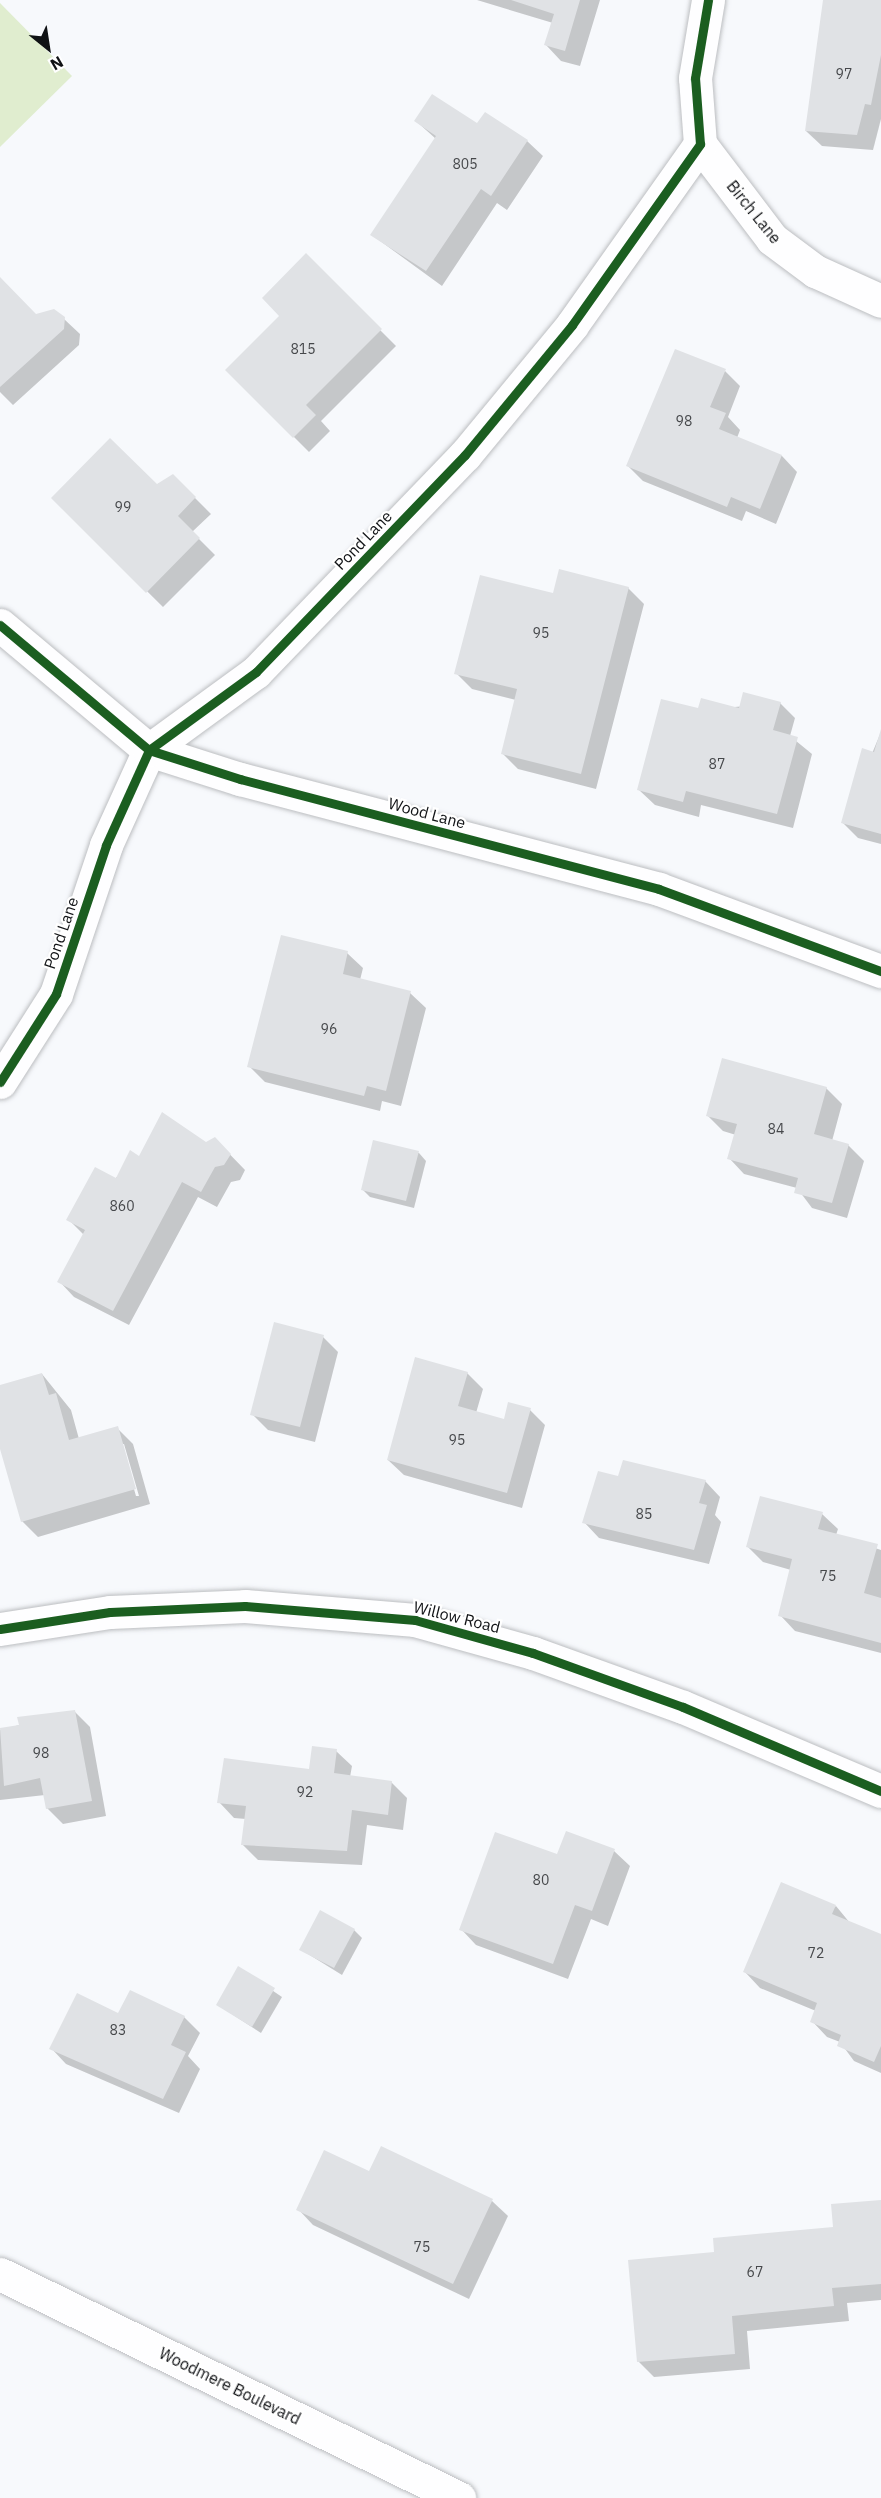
<!DOCTYPE html>
<style>
body{margin:0}
#map{position:relative;width:881px;height:2498px;overflow:hidden;background:#f7f9fc;font-family:"IBM Plex Sans",sans-serif}
div>[style]{position:absolute}
.green>*{inset:0;background:#e0edcf}
.shadow>*{inset:0;background:#0003}
.building>*{inset:0;background:#e0e2e5}
.roads{filter:drop-shadow(0 0 2px #bcbec1) drop-shadow(0 0 2px #bcbec1)}
.minor>*{height:33px;margin:-16.5px;padding:0 16.5px;transform-origin:16.5px;border-radius:16.5px;background:#fefeff}
.cycleway>*{height:9px;margin:-4.5px;padding:0 4.5px;transform-origin:4.5px;border-radius:4.5px;background:#1b5e20}
span{translate:-50% -50%;white-space:nowrap;text-align:center;line-height:1.15;-webkit-text-stroke:4.5px #fff;paint-order:stroke}
.number-label{font-size:14px;color:#46484b}
.number-label span{-webkit-text-stroke-width:0}
.street-label{font-size:16px;color:#101215}
.north{position:absolute;left:18px;top:18px;width:60px;height:60px;-webkit-text-stroke:4px #fff;paint-order:stroke;rotate:150deg;font-size:16px;font-weight:700;line-height:24px;text-align:center;color:#101215}
.north::after{content:'';display:block;margin:auto;width:21px;height:27px;background:#101215;clip-path:polygon(50% 0,100% 100%,50% 72%,0 100%)}
</style>
<div id="map">
<div class="green">
<i style="clip-path:polygon(0 3px,72px 76px,0 147px)"></i>
</div>
<div class="shadow">
<i style="clip-path:polygon(477px 0,600px 0,580px 66px,561px 61px,546px 45px,553px 23px)"></i>
<i style="clip-path:polygon(825px 0,881px 0,881px 119px,873px 150px,822px 146px,806px 131px)"></i>
<i style="clip-path:polygon(416px 121px,477px 125px,527px 141px,543px 156px,507px 210px,497px 203px,442px 286px,372px 235px,436px 139px)"></i>
<i style="clip-path:polygon(306px 256px,396px 346px,321px 421px,330px 431px,309px 452px,227px 370px,281px 316px)"></i>
<i style="clip-path:polygon(0 279px,36px 315px,64px 319px,80px 334px,79px 345px,13px 405px,0 392px)"></i>
<i style="clip-path:polygon(725px 371px,740px 386px,728px 417px,740px 430px,737px 438px,782px 456px,797px 472px,776px 524px,746px 511px,742px 521px,643px 481px,628px 466px)"></i>
<i style="clip-path:polygon(173px 476px,211px 514px,192px 532px,215px 555px,163px 607px,53px 498px,156px 485px)"></i>
<i style="clip-path:polygon(628px 588px,644px 604px,596px 789px,518px 769px,502px 753px,516px 700px,472px 689px,456px 673px,554px 595px)"></i>
<i style="clip-path:polygon(780px 703px,795px 718px,790px 736px,812px 754px,793px 828px,701px 805px,699px 817px,655px 805px,639px 790px,699px 710px)"></i>
<i style="clip-path:polygon(881px 732px,881px 844px,858px 838px,843px 823px)"></i>
<i style="clip-path:polygon(347px 953px,363px 968px,360px 980px,410px 993px,426px 1008px,401px 1106px,382px 1101px,380px 1111px,265px 1082px,249px 1066px)"></i>
<i style="clip-path:polygon(826px 1088px,842px 1104px,832px 1141px,848px 1145px,864px 1161px,847px 1218px,812px 1208px,797px 1188px,744px 1174px,729px 1158px,736px 1135px,723px 1131px,708px 1116px)"></i>
<i style="clip-path:polygon(162px 1114px,206px 1144px,215px 1139px,245px 1170px,240px 1180px,231px 1182px,217px 1207px,198px 1197px,129px 1325px,74px 1297px,59px 1281px,84px 1235px,68px 1219px,139px 1158px)"></i>
<i style="clip-path:polygon(374px 1142px,419px 1153px,426px 1161px,414px 1208px,370px 1197px,362px 1189px)"></i>
<i style="clip-path:polygon(323px 1337px,338px 1352px,315px 1442px,268px 1430px,252px 1414px)"></i>
<i style="clip-path:polygon(467px 1373px,483px 1389px,476px 1413px,505px 1421px,530px 1410px,545px 1425px,522px 1508px,404px 1475px,388px 1460px)"></i>
<i style="clip-path:polygon(evenodd,42px 1374px,71px 1410px,79px 1439px,117px 1428px,133px 1444px,150px 1504px,38px 1537px,22px 1521px,0 1444px,0 1387px,42px 1374px,121px 1444px,124px 1444px,139px 1496px,136px 1496px,121px 1444px)"></i>
<i style="clip-path:polygon(619px 1478px,705px 1481px,720px 1497px,715px 1515px,721px 1522px,709px 1564px,599px 1538px,584px 1522px)"></i>
<i style="clip-path:polygon(822px 1514px,838px 1529px,836px 1535px,881px 1550px,881px 1653px,795px 1631px,780px 1615px,791px 1570px,763px 1562px,748px 1547px)"></i>
<i style="clip-path:polygon(74px 1711px,90px 1727px,106px 1816px,63px 1824px,47px 1808px,45px 1795px,0 1800px,0 1730px)"></i>
<i style="clip-path:polygon(336px 1751px,352px 1766px,350px 1777px,391px 1782px,407px 1798px,403px 1830px,367px 1825px,362px 1865px,258px 1860px,242px 1844px,246px 1819px,234px 1818px,219px 1802px,310px 1771px)"></i>
<i style="clip-path:polygon(614px 1851px,630px 1866px,608px 1926px,591px 1919px,568px 1979px,476px 1945px,461px 1929px,557px 1856px)"></i>
<i style="clip-path:polygon(836px 1906px,850px 1923px,881px 1936px,881px 2073px,854px 2061px,840px 2042px,827px 2037px,812px 2021px,816px 2011px,760px 1988px,745px 1972px)"></i>
<i style="clip-path:polygon(354px 1930px,362px 1938px,342px 1975px,300px 1949px)"></i>
<i style="clip-path:polygon(239px 1968px,282px 1997px,261px 2033px,218px 2005px)"></i>
<i style="clip-path:polygon(119px 2015px,184px 2017px,200px 2033px,188px 2056px,200px 2069px,179px 2113px,66px 2064px,51px 2048px)"></i>
<i style="clip-path:polygon(370px 2173px,492px 2201px,508px 2216px,469px 2299px,313px 2225px,298px 2209px)"></i>
<i style="clip-path:polygon(881px 2201px,881px 2300px,847px 2303px,849px 2321px,747px 2331px,750px 2369px,654px 2377px,638px 2361px,716px 2254px,834px 2229px)"></i>
</div>
<div class="building">
<i style="clip-path:polygon(511px 0,580px 0,565px 51px,544px 45px,554px 14px)"></i>
<i style="clip-path:polygon(823px 0,881px 0,881px 55px,871px 105px,865px 104px,857px 135px,805px 131px)"></i>
<i style="clip-path:polygon(432px 94px,477px 123px,485px 112px,528px 140px,491px 196px,481px 189px,426px 271px,370px 235px,436px 136px,414px 121px)"></i>
<i style="clip-path:polygon(306px 253px,382px 329px,306px 405px,316px 415px,293px 438px,225px 370px,279px 316px,262px 298px)"></i>
<i style="clip-path:polygon(0 277px,36px 314px,54px 309px,65px 317px,64px 329px,0 387px)"></i>
<i style="clip-path:polygon(675px 349px,726px 369px,710px 407px,726px 413px,719px 429px,782px 455px,760px 509px,731px 497px,727px 507px,626px 466px)"></i>
<i style="clip-path:polygon(110px 438px,157px 484px,173px 474px,196px 497px,178px 516px,200px 538px,146px 593px,51px 498px)"></i>
<i style="clip-path:polygon(559px 569px,629px 587px,581px 774px,501px 754px,517px 689px,454px 674px,480px 575px,553px 593px)"></i>
<i style="clip-path:polygon(743px 692px,781px 702px,773px 730px,798px 737px,777px 814px,686px 791px,683px 802px,637px 790px,661px 699px,698px 708px,701px 698px,739px 708px)"></i>
<i style="clip-path:polygon(881px 729px,881px 834px,841px 823px,862px 748px,874px 752px)"></i>
<i style="clip-path:polygon(281px 935px,348px 951px,343px 974px,411px 991px,386px 1091px,367px 1086px,364px 1096px,247px 1067px)"></i>
<i style="clip-path:polygon(722px 1058px,827px 1087px,814px 1134px,849px 1144px,832px 1203px,794px 1193px,798px 1178px,727px 1159px,737px 1124px,706px 1116px)"></i>
<i style="clip-path:polygon(162px 1112px,206px 1142px,215px 1137px,231px 1154px,224px 1165px,215px 1167px,201px 1192px,182px 1182px,113px 1311px,57px 1282px,85px 1230px,66px 1220px,95px 1167px,116px 1178px,130px 1150px,139px 1156px)"></i>
<i style="clip-path:polygon(373px 1140px,419px 1151px,406px 1201px,361px 1190px)"></i>
<i style="clip-path:polygon(274px 1322px,324px 1335px,300px 1427px,250px 1415px)"></i>
<i style="clip-path:polygon(415px 1357px,468px 1372px,458px 1406px,504px 1419px,508px 1402px,531px 1408px,507px 1493px,387px 1460px)"></i>
<i style="clip-path:polygon(42px 1373px,49px 1395px,56px 1393px,69px 1440px,118px 1426px,136px 1489px,21px 1522px,0 1449px,0 1385px)"></i>
<i style="clip-path:polygon(623px 1460px,706px 1480px,699px 1503px,707px 1505px,694px 1550px,582px 1523px,598px 1471px,618px 1476px)"></i>
<i style="clip-path:polygon(760px 1496px,823px 1512px,818px 1529px,878px 1544px,864px 1593px,881px 1598px,881px 1643px,778px 1616px,792px 1559px,746px 1547px)"></i>
<i style="clip-path:polygon(75px 1710px,92px 1801px,46px 1809px,40px 1778px,4px 1786px,0 1728px,19px 1725px,17px 1717px)"></i>
<i style="clip-path:polygon(312px 1746px,337px 1749px,334px 1773px,392px 1781px,388px 1815px,352px 1810px,347px 1851px,241px 1845px,246px 1806px,217px 1803px,224px 1758px,309px 1769px)"></i>
<i style="clip-path:polygon(566px 1831px,615px 1849px,592px 1911px,575px 1905px,553px 1964px,459px 1930px,495px 1832px,557px 1854px)"></i>
<i style="clip-path:polygon(781px 1882px,836px 1905px,832px 1914px,881px 1934px,881px 2046px,874px 2062px,837px 2046px,841px 2035px,810px 2022px,817px 2003px,743px 1972px)"></i>
<i style="clip-path:polygon(320px 1910px,355px 1929px,334px 1968px,299px 1950px)"></i>
<i style="clip-path:polygon(238px 1966px,275px 1988px,252px 2027px,216px 2005px)"></i>
<i style="clip-path:polygon(130px 1990px,185px 2016px,171px 2045px,186px 2052px,163px 2099px,49px 2049px,77px 1993px,118px 2013px)"></i>
<i style="clip-path:polygon(381px 2146px,493px 2199px,453px 2284px,296px 2210px,324px 2150px,369px 2171px)"></i>
<i style="clip-path:polygon(881px 2200px,881px 2284px,832px 2288px,834px 2306px,732px 2316px,735px 2354px,637px 2362px,628px 2260px,714px 2252px,713px 2238px,833px 2227px,831px 2204px)"></i>
</div>
<div class="roads">
<div class="minor">
<i style="left:700px;top:144px;width:119px;rotate:52.8deg"></i>
<i style="left:772px;top:239px;width:54px;rotate:36.7deg"></i>
<i style="left:815px;top:271px;width:72px;rotate:24.4deg"></i>
<i style="left:0;top:625px;width:194px;rotate:40deg"></i>
<i style="left:149px;top:750px;width:96px;rotate:17.7deg"></i>
<i style="left:240px;top:779px;width:433px;rotate:14.7deg"></i>
<i style="left:659px;top:889px;width:237px;rotate:20.3deg"></i>
<i style="left:0;top:1082px;width:104px;rotate:-57.5deg"></i>
<i style="left:56px;top:994px;width:157px;rotate:-71.4deg"></i>
<i style="left:106px;top:845px;width:104px;rotate:-65.6deg"></i>
<i style="left:149px;top:750px;width:132px;rotate:-36.1deg"></i>
<i style="left:256px;top:672px;width:301px;rotate:-46.1deg"></i>
<i style="left:465px;top:455px;width:168px;rotate:-50.5deg"></i>
<i style="left:572px;top:325px;width:222px;rotate:-54.7deg"></i>
<i style="left:700px;top:144px;width:66px;rotate:-94.3deg"></i>
<i style="left:695px;top:78px;width:79px;rotate:-80.5deg"></i>
<i style="left:0;top:1629px;width:111px;rotate:-8.8deg"></i>
<i style="left:110px;top:1612px;width:135px;rotate:-2.5deg"></i>
<i style="left:245px;top:1606px;width:171px;rotate:4.7deg"></i>
<i style="left:415px;top:1620px;width:123px;rotate:15.6deg"></i>
<i style="left:533px;top:1653px;width:159px;rotate:19.8deg"></i>
<i style="left:683px;top:1707px;width:215px;rotate:23deg"></i>
<i style="left:0;top:2274px;width:511px;rotate:26.01deg"></i>
</div>
</div>
<div class="cycleway">
<i style="left:0;top:625px;width:194px;rotate:40deg"></i>
<i style="left:149px;top:750px;width:96px;rotate:17.7deg"></i>
<i style="left:240px;top:779px;width:433px;rotate:14.7deg"></i>
<i style="left:659px;top:889px;width:237px;rotate:20.3deg"></i>
<i style="left:0;top:1082px;width:104px;rotate:-57.5deg"></i>
<i style="left:56px;top:994px;width:157px;rotate:-71.4deg"></i>
<i style="left:106px;top:845px;width:104px;rotate:-65.6deg"></i>
<i style="left:149px;top:750px;width:132px;rotate:-36.1deg"></i>
<i style="left:256px;top:672px;width:301px;rotate:-46.1deg"></i>
<i style="left:465px;top:455px;width:168px;rotate:-50.5deg"></i>
<i style="left:572px;top:325px;width:222px;rotate:-54.7deg"></i>
<i style="left:700px;top:144px;width:66px;rotate:-94.3deg"></i>
<i style="left:695px;top:78px;width:79px;rotate:-80.5deg"></i>
<i style="left:0;top:1629px;width:111px;rotate:-8.8deg"></i>
<i style="left:110px;top:1612px;width:135px;rotate:-2.5deg"></i>
<i style="left:245px;top:1606px;width:171px;rotate:4.7deg"></i>
<i style="left:415px;top:1620px;width:123px;rotate:15.6deg"></i>
<i style="left:533px;top:1653px;width:159px;rotate:19.8deg"></i>
<i style="left:683px;top:1707px;width:215px;rotate:23deg"></i>
</div>
<div class="number-label">
<span style="left:844px;top:74px">97</span>
<span style="left:465px;top:164px">805</span>
<span style="left:303px;top:349px">815</span>
<span style="left:684px;top:421px">98</span>
<span style="left:123px;top:507px">99</span>
<span style="left:541px;top:633px">95</span>
<span style="left:717px;top:764px">87</span>
<span style="left:329px;top:1029px">96</span>
<span style="left:776px;top:1129px">84</span>
<span style="left:122px;top:1206px">860</span>
<span style="left:457px;top:1440px">95</span>
<span style="left:644px;top:1514px">85</span>
<span style="left:828px;top:1576px">75</span>
<span style="left:41px;top:1753px">98</span>
<span style="left:305px;top:1792px">92</span>
<span style="left:541px;top:1880px">80</span>
<span style="left:816px;top:1953px">72</span>
<span style="left:118px;top:2030px">83</span>
<span style="left:422px;top:2247px">75</span>
<span style="left:755px;top:2272px">67</span>
</div>
<div class="street-label">
<span style="left:754px;top:212px;rotate:51deg">Birch Lane</span>
<span style="left:363px;top:540px;rotate:-46deg">Pond Lane</span>
<span style="left:427px;top:813px;rotate:15deg">Wood Lane</span>
<span style="left:61px;top:933px;rotate:-71deg">Pond Lane</span>
<span style="left:457px;top:1617px;rotate:14deg">Willow Road</span>
<span style="left:230px;top:2386px;rotate:26deg">Woodmere Boulevard</span>
</div>
<div class="north">N</div>
</div>
